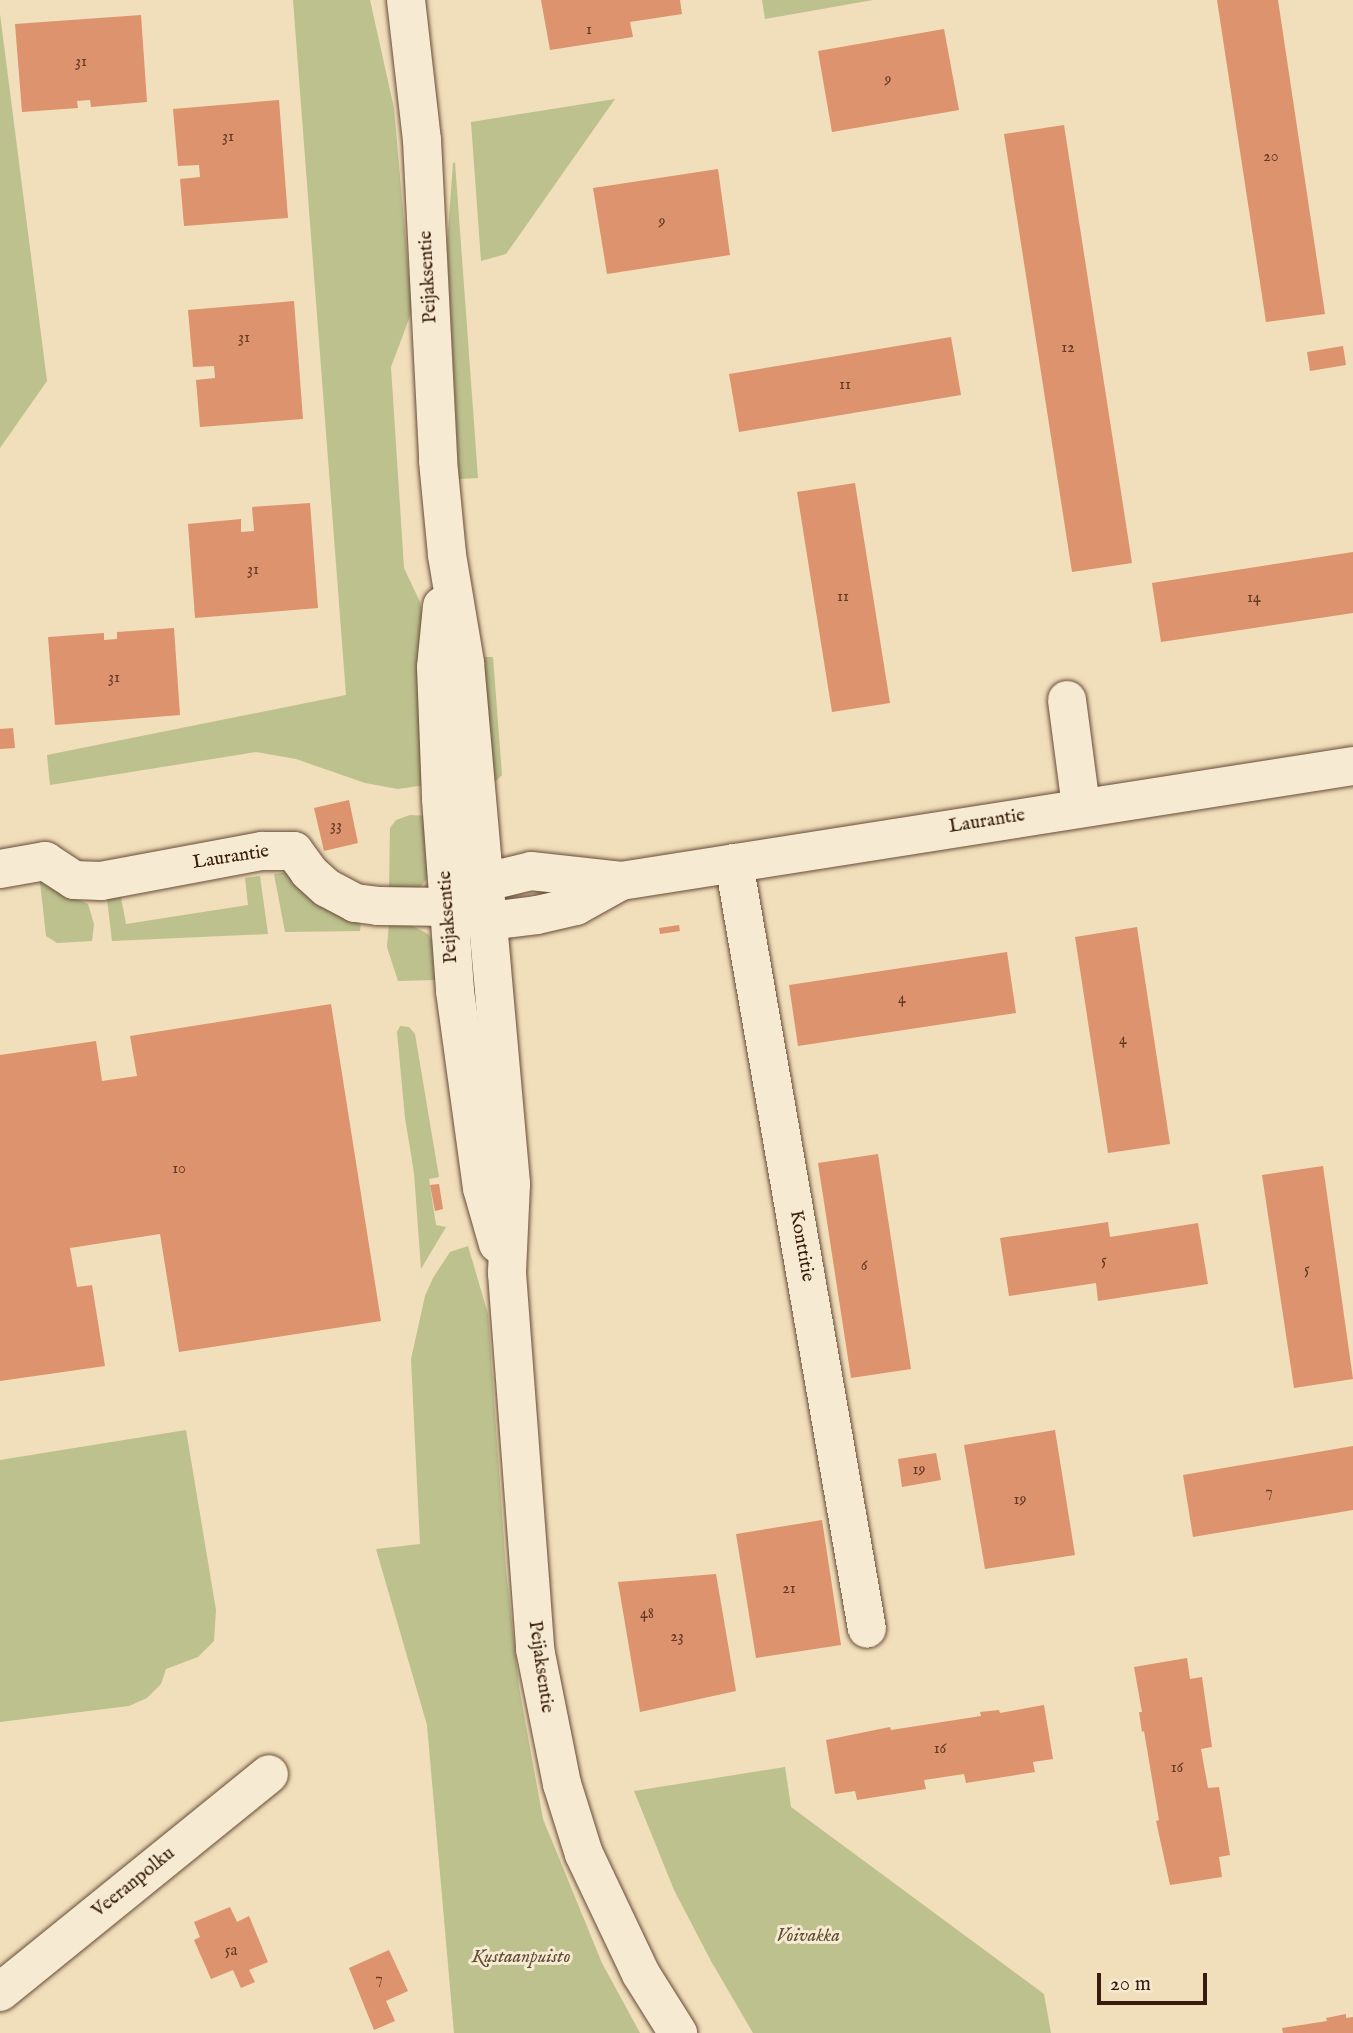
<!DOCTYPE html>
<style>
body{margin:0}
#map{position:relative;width:1353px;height:2033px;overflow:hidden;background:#f1deba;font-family:"IM FELL English",serif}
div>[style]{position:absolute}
.green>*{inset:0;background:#bcc18e}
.building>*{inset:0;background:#dc936e}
.roads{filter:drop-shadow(0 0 2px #674c38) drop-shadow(0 0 2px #674c38)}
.street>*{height:38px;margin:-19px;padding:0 19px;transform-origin:19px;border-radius:19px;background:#f6ead2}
.secondary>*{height:38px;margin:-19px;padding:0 19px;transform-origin:19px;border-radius:19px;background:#f6ead2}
span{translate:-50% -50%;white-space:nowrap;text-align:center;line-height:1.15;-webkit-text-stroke:6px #f6ead2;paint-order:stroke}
.number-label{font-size:16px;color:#623925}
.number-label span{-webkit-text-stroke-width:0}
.street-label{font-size:19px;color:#391b0d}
.park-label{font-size:19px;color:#604d34;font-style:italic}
.scale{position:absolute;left:1097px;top:1973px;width:110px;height:32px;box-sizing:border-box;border:4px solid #391b0d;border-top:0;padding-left:9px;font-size:21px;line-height:24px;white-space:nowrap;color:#391b0d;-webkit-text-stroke:5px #f6ead2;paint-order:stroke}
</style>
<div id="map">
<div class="green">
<i style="clip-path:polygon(293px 0,370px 0,394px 108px,412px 311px,391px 367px,404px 568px,420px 602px,426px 632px,425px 785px,398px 789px,365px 783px,296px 759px,256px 752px,50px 785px,47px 755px,346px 695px)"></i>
<i style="clip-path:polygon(762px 0,873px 0,765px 19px)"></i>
<i style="clip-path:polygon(0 14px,47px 381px,0 448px)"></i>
<i style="clip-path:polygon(615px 99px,506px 254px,481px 261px,471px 122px)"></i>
<i style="clip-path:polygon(455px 162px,478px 478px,459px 479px,447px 245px,453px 163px)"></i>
<i style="clip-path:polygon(474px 657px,493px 657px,502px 775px,496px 781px,487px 782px)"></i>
<i style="clip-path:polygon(410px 815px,428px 816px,428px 878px,419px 888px,389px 891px,390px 828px,396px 820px)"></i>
<i style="clip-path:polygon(289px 872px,361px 922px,360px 931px,285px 932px,274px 874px)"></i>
<i style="clip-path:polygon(260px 876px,268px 934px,112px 941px,107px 899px,121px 897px,126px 924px,248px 905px,245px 878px)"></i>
<i style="clip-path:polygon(40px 882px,88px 904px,94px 924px,92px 941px,57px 943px,46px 936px)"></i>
<i style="clip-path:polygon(389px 924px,411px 925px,428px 934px,434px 943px,436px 980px,398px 981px,387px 947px)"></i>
<i style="clip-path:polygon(400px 1026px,409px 1027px,415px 1034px,439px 1177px,429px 1179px,436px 1225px,446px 1227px,421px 1269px,414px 1173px,405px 1118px,397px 1032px)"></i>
<i style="clip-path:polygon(468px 1246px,488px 1314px,506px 1569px,519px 1687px,543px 1819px,602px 1963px,640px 2033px,454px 2033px,427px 1725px,376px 1549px,420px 1544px,411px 1359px,425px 1296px,433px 1278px,450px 1252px)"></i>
<i style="clip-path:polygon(186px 1430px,216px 1610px,214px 1641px,198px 1657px,166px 1669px,161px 1684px,147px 1698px,129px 1706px,0 1722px,0 1460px)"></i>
<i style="clip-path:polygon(785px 1767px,791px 1807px,1044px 1994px,1051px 2033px,753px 2033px,711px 1961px,674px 1890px,634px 1791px)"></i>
</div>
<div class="building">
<i style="clip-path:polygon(541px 0,680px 0,682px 14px,630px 22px,633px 37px,550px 50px)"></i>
<i style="clip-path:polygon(1217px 0,1278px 0,1325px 314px,1266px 322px)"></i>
<i style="clip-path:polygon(141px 15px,147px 102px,91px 107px,90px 100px,77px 101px,78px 108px,22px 112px,15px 24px)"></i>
<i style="clip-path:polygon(944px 29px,959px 110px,832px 132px,818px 51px)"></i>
<i style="clip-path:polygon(279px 100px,288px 218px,184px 226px,180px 179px,200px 177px,199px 165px,178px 166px,173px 109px)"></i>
<i style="clip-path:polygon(1064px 125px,1132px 563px,1072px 572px,1004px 134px)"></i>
<i style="clip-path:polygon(718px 169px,730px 255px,607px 274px,593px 188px)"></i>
<i style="clip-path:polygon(294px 301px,303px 419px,200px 427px,196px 380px,215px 378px,214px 366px,193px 367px,188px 310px)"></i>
<i style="clip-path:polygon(951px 337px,961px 395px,739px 432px,729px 374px)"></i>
<i style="clip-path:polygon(1343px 346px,1346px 365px,1310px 371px,1307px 352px)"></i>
<i style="clip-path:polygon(855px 483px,890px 703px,832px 712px,797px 492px)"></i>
<i style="clip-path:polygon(310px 503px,318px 608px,195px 618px,188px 524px,241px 519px,241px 532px,254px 531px,252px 507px)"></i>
<i style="clip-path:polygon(1353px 552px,1353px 613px,1161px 642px,1152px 583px)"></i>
<i style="clip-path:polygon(174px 628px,180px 715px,55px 725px,48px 637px,104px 633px,104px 640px,117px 639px,117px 632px)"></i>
<i style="clip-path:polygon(13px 728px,15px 748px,0 749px,0 729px)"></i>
<i style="clip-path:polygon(349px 800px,358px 843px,324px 851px,314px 808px)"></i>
<i style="clip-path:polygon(679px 925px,680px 931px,660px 934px,659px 928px)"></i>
<i style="clip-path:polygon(1137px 927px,1170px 1144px,1108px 1153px,1075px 937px)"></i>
<i style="clip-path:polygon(1007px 952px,1016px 1013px,798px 1046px,789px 985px)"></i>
<i style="clip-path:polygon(331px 1004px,381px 1321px,179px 1352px,160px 1234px,70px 1248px,77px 1287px,92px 1285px,105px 1366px,0 1381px,0 1055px,96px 1041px,102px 1081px,137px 1076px,130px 1036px)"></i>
<i style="clip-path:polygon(878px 1154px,911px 1369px,851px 1378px,818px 1163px)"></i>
<i style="clip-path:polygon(1323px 1166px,1353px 1379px,1294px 1388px,1262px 1175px)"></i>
<i style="clip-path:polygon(439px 1184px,443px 1209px,435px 1211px,430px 1185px)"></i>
<i style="clip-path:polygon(1108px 1222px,1110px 1237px,1198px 1223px,1208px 1284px,1098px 1301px,1096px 1283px,1009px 1296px,1000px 1238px)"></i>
<i style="clip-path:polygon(1055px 1430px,1075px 1555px,985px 1569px,964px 1445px)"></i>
<i style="clip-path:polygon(1353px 1446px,1353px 1510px,1193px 1537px,1183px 1475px)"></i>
<i style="clip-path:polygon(936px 1453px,941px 1480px,902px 1487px,898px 1459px)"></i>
<i style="clip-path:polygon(822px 1520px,841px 1645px,756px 1658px,736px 1534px)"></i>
<i style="clip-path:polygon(716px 1574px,736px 1691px,640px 1712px,618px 1582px)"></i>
<i style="clip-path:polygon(1187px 1658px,1190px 1679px,1202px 1677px,1212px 1747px,1201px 1749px,1208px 1788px,1219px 1787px,1230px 1855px,1219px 1857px,1222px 1877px,1170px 1885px,1156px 1821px,1159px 1820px,1144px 1731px,1142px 1732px,1139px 1712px,1142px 1712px,1134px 1667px)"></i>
<i style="clip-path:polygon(1044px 1705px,1053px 1759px,1033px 1762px,1035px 1772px,966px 1783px,964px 1774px,924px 1780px,926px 1789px,857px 1800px,855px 1791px,835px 1794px,826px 1740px,890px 1727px,891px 1730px,981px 1716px,980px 1712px,999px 1710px,1000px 1713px)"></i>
<i style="clip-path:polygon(230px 1907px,237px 1922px,249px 1916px,268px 1962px,249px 1970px,255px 1982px,241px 1988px,233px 1970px,211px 1979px,194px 1940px,200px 1937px,194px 1922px)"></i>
<i style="clip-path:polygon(389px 1950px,408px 1991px,386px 2001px,395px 2021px,374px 2030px,349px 1968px)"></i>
<i style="clip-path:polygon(1346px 2014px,1346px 2018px,1353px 2017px,1353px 2033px,1283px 2033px,1282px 2028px,1327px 2021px,1326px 2018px)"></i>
</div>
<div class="roads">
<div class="street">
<i style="left:1067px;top:700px;width:108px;rotate:82.5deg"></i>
<i style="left:734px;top:863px;width:777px;rotate:80.15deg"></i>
<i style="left:0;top:869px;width:46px;rotate:-10.1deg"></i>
<i style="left:45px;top:861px;width:35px;rotate:33deg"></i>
<i style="left:74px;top:880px;width:27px;rotate:2deg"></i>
<i style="left:101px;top:881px;width:164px;rotate:-10.6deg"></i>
<i style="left:262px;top:851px;width:32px"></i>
<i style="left:294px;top:851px;width:26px;rotate:54deg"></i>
<i style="left:309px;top:872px;width:24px;rotate:42deg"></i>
<i style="left:327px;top:888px;width:32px;rotate:28deg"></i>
<i style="left:355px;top:903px;width:23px;rotate:7deg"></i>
<i style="left:378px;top:906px;width:71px;rotate:0.8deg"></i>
<i style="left:0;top:1992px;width:346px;rotate:-39deg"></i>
</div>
<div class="secondary">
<i style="left:406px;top:0;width:141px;rotate:83.5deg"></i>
<i style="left:422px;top:140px;width:321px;rotate:87.1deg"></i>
<i style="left:438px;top:461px;width:94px;rotate:84.5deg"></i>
<i style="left:447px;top:555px;width:109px;rotate:80.5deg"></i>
<i style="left:465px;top:663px;width:523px;rotate:84.95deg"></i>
<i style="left:511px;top:1184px;width:89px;rotate:92.6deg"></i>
<i style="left:507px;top:1273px;width:377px;rotate:85.7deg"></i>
<i style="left:535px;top:1649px;width:138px;rotate:78.7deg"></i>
<i style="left:562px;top:1784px;width:73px;rotate:72.6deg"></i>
<i style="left:584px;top:1854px;width:133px;rotate:64.6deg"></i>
<i style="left:641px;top:1974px;width:70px;rotate:57.9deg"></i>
<i style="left:442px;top:606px;width:61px;rotate:95.6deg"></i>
<i style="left:436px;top:667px;width:132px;rotate:87.8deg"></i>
<i style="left:441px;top:799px;width:193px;rotate:85.8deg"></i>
<i style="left:455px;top:991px;width:199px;rotate:82.2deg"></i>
<i style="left:482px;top:1188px;width:58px;rotate:74.1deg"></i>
<i style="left:449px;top:907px;width:45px;rotate:-34deg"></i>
<i style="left:486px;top:882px;width:46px;rotate:-13.7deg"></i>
<i style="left:531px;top:871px;width:91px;rotate:6.3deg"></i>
<i style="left:621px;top:881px;width:741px;rotate:-8.93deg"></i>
<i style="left:464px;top:913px;width:26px;rotate:18deg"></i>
<i style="left:489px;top:921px;width:48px;rotate:-7.1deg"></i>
<i style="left:537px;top:915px;width:40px;rotate:-13deg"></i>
<i style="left:576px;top:906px;width:51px;rotate:-29.1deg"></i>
</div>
</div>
<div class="number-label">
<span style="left:589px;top:30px">1</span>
<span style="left:81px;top:62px">31</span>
<span style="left:888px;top:80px">9</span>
<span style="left:228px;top:137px">31</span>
<span style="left:1271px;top:157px">20</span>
<span style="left:662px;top:222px">9</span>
<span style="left:244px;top:338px">31</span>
<span style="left:1068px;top:348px">12</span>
<span style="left:845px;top:385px">11</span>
<span style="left:253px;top:570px">31</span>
<span style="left:843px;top:597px">11</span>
<span style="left:1254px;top:598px">14</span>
<span style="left:114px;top:678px">31</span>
<span style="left:336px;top:826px">33</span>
<span style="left:902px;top:999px">4</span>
<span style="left:1123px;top:1040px">4</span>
<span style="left:179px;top:1169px">10</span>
<span style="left:1104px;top:1261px">5</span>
<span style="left:864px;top:1266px">6</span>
<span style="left:1307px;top:1270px">5</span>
<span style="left:919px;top:1470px">19</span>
<span style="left:1269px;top:1492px">7</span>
<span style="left:1020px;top:1500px">19</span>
<span style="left:789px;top:1589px">21</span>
<span style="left:647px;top:1614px">48</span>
<span style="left:677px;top:1637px">23</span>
<span style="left:940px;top:1749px">16</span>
<span style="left:1177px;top:1768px">16</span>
<span style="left:231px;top:1951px">5a</span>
<span style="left:379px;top:1979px">7</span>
</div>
<div class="street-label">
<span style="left:429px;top:277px;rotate:-93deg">Peijaksentie</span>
<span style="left:987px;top:822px;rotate:-9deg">Laurantie</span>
<span style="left:231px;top:858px;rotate:-9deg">Laurantie</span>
<span style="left:449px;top:917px;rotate:-94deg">Peijaksentie</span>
<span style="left:801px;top:1246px;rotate:80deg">Konttitie</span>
<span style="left:540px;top:1667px;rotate:82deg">Peijaksentie</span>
<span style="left:134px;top:1883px;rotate:-39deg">Veeranpolku</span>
</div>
<div class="park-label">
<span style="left:808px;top:1937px">Voivakka</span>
<span style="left:521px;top:1958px">Kustaanpuisto</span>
</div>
<div class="scale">20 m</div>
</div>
